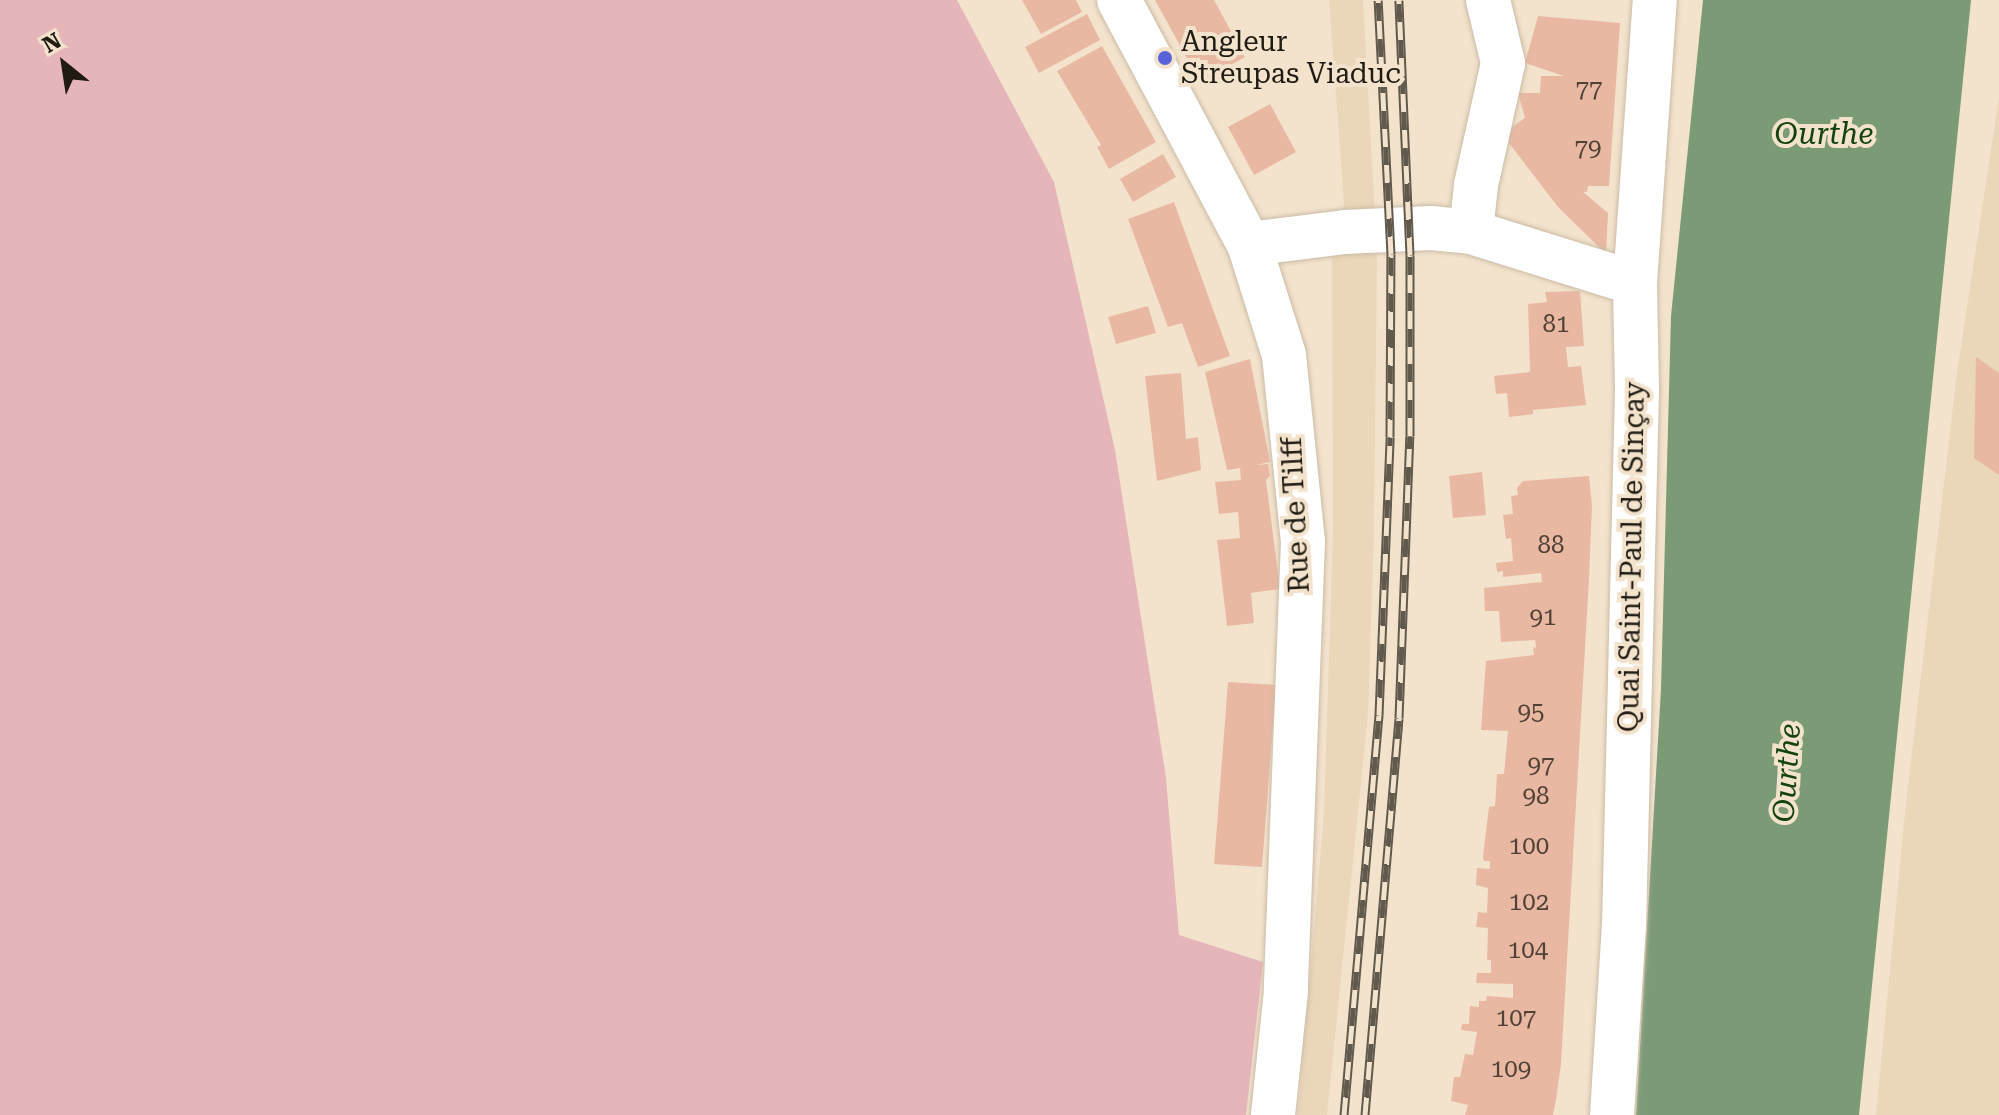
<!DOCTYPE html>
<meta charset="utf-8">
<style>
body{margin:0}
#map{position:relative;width:1999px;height:1115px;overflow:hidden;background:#f3e3cd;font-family:"Roboto Serif",serif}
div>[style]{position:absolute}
.built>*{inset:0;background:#ead6b9}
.green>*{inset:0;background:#e6b5ba}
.water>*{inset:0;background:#7b9b77}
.building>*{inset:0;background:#e9b8a3}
.roads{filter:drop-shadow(0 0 2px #cbbba6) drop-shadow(0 0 2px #cbbba6)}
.minor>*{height:44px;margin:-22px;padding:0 22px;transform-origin:22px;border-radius:22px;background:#fff}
.major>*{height:44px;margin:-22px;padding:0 22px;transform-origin:22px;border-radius:22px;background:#fff}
.rail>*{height:9px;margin-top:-4.5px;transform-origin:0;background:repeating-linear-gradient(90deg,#f3e3cd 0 18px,#62594d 0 36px);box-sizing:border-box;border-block:2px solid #62594d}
.dots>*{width:22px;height:22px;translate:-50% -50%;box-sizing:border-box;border:4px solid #f3e3cd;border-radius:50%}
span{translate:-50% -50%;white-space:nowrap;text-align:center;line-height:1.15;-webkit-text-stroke:8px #f3e3cd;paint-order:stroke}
.number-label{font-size:24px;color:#524236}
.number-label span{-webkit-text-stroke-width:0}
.poi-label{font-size:28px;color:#1f1a12}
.left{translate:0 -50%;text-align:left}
.street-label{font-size:28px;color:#1f1a12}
.water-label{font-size:30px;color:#154310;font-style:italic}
.north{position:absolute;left:24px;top:24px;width:80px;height:80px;-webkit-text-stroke:6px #f3e3cd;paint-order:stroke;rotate:330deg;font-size:22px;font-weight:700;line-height:32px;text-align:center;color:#1f1a12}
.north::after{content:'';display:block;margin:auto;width:28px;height:36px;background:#1f1a12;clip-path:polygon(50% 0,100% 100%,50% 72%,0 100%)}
</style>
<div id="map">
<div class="built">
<i style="clip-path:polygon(1329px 0,1363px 0,1377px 252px,1374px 534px,1368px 714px,1327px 1115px,1298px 1115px,1324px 813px,1333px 530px,1332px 252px,1343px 251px,1344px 203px)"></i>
<i style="clip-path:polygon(1999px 97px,1999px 1115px,1876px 1115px,1906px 803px,1957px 373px)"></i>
</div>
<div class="green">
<i style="clip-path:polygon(0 0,957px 0,1054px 182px,1115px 450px,1166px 778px,1179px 935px,1263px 962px,1246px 1115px,0 1115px)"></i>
</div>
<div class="water">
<i style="clip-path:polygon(1703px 0,1971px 0,1859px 1115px,1636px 1115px,1661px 689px,1671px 316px)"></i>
</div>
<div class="building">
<i style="clip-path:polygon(1022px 0,1076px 0,1082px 12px,1041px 34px)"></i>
<i style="clip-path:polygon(1155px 0,1214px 0,1245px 57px,1200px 82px)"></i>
<i style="clip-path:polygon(1087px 14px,1100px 40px,1039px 73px,1025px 47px)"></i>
<i style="clip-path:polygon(1538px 16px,1620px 23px,1609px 186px,1588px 186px,1587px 192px,1583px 192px,1608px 213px,1606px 254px,1558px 207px,1502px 134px,1525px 118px,1518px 93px,1540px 93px,1541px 76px,1564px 76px,1525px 63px)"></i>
<i style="clip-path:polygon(1102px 46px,1156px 142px,1109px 169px,1097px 147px,1101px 145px,1057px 71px)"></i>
<i style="clip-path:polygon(1270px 104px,1296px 152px,1254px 175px,1228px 127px)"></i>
<i style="clip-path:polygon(1163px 154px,1176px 177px,1133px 202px,1120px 179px)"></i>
<i style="clip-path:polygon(1174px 202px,1230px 356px,1198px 367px,1182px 323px,1168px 327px,1128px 219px)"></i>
<i style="clip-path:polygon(1580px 291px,1584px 346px,1566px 347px,1568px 367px,1581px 366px,1586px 405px,1533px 410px,1533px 414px,1509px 417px,1507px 393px,1496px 394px,1494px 376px,1530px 372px,1528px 304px,1547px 302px,1545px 292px)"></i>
<i style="clip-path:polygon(1148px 306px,1156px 333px,1116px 344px,1108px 317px)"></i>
<i style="clip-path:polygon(1976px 357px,1999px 373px,1999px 475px,1974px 458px)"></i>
<i style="clip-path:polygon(1250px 359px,1270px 462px,1256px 465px,1268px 464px,1270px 476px,1266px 480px,1280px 589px,1251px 593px,1254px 623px,1227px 626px,1217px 540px,1240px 538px,1238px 512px,1219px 514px,1215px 482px,1241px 480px,1240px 468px,1227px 470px,1205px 372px)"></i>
<i style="clip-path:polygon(1181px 373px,1186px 439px,1198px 437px,1201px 470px,1157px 481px,1145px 376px)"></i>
<i style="clip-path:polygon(1482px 472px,1486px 515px,1453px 518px,1449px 476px)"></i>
<i style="clip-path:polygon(1589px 476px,1592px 506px,1589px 579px,1561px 1064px,1556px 1099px,1553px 1115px,1465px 1115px,1468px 1105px,1451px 1101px,1454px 1077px,1460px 1077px,1465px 1054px,1473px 1055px,1477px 1032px,1461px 1030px,1462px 1024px,1469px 1024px,1470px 1006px,1479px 1007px,1479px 1001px,1486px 1001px,1487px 996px,1513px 998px,1513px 984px,1476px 983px,1477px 973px,1491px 973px,1491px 960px,1487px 960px,1488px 928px,1476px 927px,1478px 912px,1487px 913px,1488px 888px,1476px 885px,1477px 868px,1490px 869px,1490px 861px,1484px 861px,1483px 856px,1489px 807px,1495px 806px,1497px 774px,1504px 774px,1508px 731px,1481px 730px,1486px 661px,1534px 655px,1533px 647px,1536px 648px,1535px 640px,1501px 642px,1499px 611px,1485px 611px,1484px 588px,1542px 582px,1541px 573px,1503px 577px,1503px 571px,1497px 572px,1496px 563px,1513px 561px,1511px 538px,1506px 539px,1503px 515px,1513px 514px,1511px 496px,1518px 495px,1517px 488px,1523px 481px)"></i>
<i style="clip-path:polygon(1228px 682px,1276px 685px,1262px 867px,1214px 864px)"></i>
</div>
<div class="roads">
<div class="minor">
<i style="left:1471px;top:232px;width:47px;rotate:-83.9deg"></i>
<i style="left:1476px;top:185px;width:125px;rotate:-77.5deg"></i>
<i style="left:1503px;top:63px;width:65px;rotate:-103.4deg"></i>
<i style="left:1249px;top:244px;width:97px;rotate:-7.1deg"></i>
<i style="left:1345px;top:232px;width:86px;rotate:-2.7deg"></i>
<i style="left:1431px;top:228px;width:40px;rotate:5.7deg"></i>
<i style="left:1471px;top:232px;width:172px;rotate:17.3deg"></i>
<i style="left:1612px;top:1115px;width:189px;rotate:-86.4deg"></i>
<i style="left:1624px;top:926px;width:536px;rotate:-88.61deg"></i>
<i style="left:1637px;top:390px;width:107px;rotate:-91.1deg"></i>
<i style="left:1635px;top:283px;width:284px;rotate:-86deg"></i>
</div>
<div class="major">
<i style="left:1119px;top:0;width:276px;rotate:62deg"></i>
<i style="left:1249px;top:244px;width:116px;rotate:72.5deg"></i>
<i style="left:1284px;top:355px;width:187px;rotate:84.2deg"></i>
<i style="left:1303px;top:541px;width:450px;rotate:92.2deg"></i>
<i style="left:1286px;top:991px;width:125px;rotate:96deg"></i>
</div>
</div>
<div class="rail">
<i style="left:1344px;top:1115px;width:402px;rotate:-85deg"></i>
<i style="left:1379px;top:715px;width:278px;rotate:-87.7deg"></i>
<i style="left:1390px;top:437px;width:183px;rotate:-89.7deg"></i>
<i style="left:1391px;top:254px;width:254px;rotate:-92.9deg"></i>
<i style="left:1365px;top:1115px;width:398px;rotate:-85.1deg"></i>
<i style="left:1399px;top:718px;width:282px;rotate:-87.8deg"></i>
<i style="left:1410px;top:436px;width:181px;rotate:-90deg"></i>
<i style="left:1410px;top:255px;width:255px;rotate:-92.5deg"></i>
</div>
<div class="dots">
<i style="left:1165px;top:58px;background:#5863da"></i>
</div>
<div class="number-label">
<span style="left:1589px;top:90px">77</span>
<span style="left:1588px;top:149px">79</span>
<span style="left:1556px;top:325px">81</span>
<span style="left:1551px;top:546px">88</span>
<span style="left:1543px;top:618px">91</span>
<span style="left:1531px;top:713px">95</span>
<span style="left:1541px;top:766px">97</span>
<span style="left:1536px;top:797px">98</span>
<span style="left:1529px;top:847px">100</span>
<span style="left:1529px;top:903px">102</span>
<span style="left:1528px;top:951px">104</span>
<span style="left:1516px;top:1019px">107</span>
<span style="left:1511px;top:1070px">109</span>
</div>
<div class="poi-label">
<span class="left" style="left:1181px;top:58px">Angleur<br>Streupas Viaduc</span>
</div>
<div class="street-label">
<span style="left:1296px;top:515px;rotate:-93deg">Rue de Tilff</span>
<span style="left:1632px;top:557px;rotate:-89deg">Quai Saint-Paul de Sinçay</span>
</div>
<div class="water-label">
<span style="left:1824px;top:134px">Ourthe</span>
<span style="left:1787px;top:773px;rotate:-86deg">Ourthe</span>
</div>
<div class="north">N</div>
</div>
